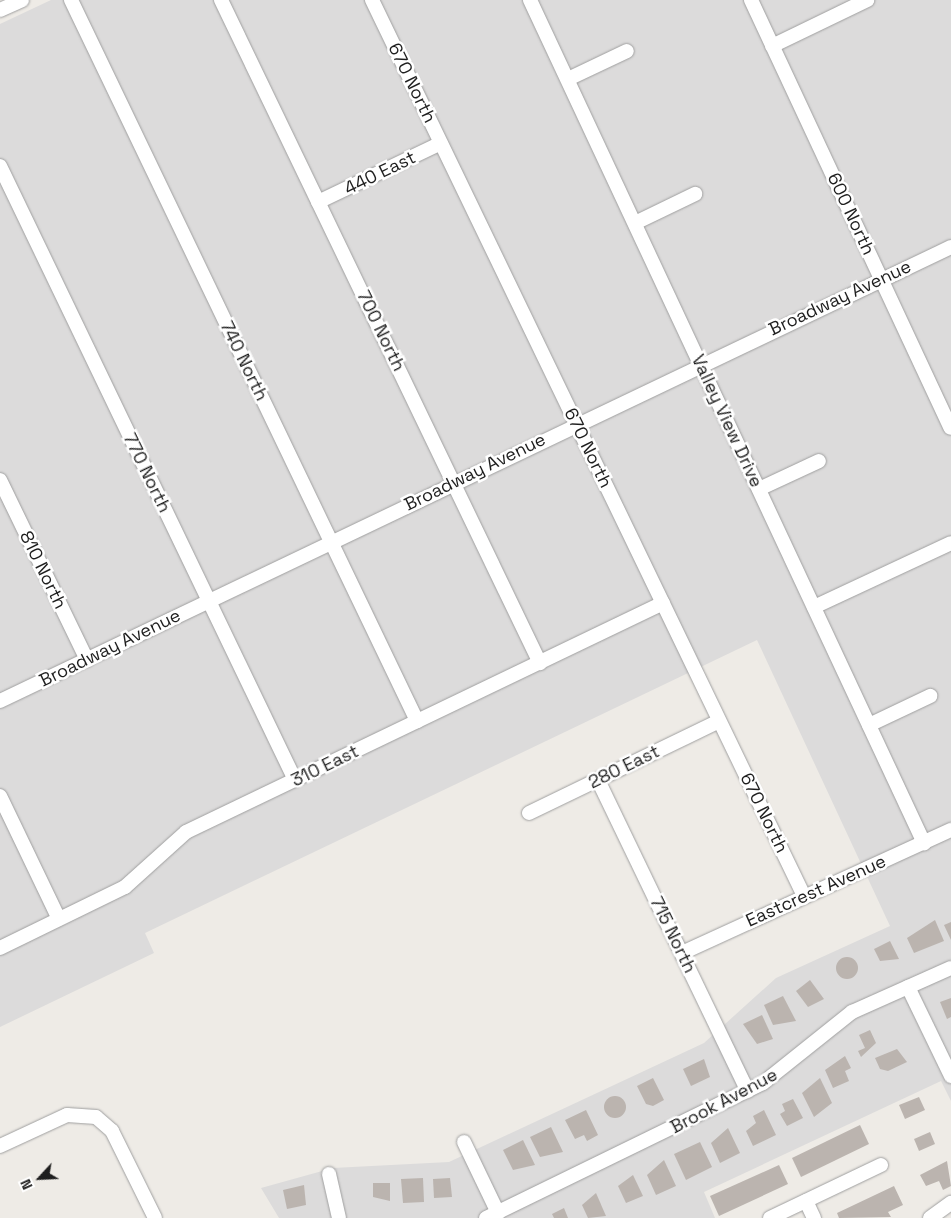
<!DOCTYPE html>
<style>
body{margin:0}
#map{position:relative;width:951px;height:1218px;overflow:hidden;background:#eeebe6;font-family:"Space Grotesk",sans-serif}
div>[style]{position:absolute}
.residential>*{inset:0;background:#dcdbdb}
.building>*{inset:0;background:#bbb4af}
.round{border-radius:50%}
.roads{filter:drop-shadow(0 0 1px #9f9f9f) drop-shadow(0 0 1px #9f9f9f)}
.minor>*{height:14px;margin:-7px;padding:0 7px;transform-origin:7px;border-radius:7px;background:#fff}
span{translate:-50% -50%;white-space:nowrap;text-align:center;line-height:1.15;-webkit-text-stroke:5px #fff;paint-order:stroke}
.street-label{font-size:18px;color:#1e1e1e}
.north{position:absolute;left:15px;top:1153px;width:50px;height:50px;-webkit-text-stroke:4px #fff;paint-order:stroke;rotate:245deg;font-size:14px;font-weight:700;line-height:20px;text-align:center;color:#1e1e1e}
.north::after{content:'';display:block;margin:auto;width:18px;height:22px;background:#1e1e1e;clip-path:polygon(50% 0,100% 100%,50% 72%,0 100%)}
</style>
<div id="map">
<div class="residential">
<i style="clip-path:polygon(51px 0,951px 0,951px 1101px,941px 1081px,704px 1192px,715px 1218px,279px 1218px,261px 1188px,333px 1168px,449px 1162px,704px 1043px,776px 978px,890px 926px,757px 640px,145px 933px,154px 953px,0 1027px,0 24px)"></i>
</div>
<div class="building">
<i style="clip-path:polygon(935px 920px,944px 941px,914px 953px,907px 938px)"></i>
<i style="clip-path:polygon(951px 922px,951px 940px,944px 925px)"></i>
<i style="clip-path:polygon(890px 941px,899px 959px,880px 961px,874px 949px)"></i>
<i class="round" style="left:836px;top:957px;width:22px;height:22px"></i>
<i style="clip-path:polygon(810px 980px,824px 999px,808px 1007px,796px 991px)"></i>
<i style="clip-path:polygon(783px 996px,796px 1021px,773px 1025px,764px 1005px)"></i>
<i style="clip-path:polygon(951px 998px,951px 1017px,947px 1019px,940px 1002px)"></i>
<i style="clip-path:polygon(762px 1015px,773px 1039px,757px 1044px,743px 1024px)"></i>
<i style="clip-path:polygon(870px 1030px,876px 1043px,861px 1057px,858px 1051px,865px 1048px,859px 1035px)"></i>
<i style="clip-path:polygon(897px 1049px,907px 1062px,888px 1071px,880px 1069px,875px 1058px)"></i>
<i style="clip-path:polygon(845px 1056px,851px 1068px,845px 1071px,849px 1081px,833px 1088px,825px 1070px)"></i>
<i style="clip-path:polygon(704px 1059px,710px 1077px,691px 1086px,683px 1069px)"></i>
<i style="clip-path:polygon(653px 1078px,664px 1100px,653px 1106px,646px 1104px,637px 1086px)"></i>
<i style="clip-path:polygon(820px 1078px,832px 1103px,814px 1117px,802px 1093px)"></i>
<i class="round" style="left:604px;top:1096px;width:22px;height:22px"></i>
<i style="clip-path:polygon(919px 1097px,925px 1110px,905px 1119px,899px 1105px)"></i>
<i style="clip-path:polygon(793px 1099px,803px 1118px,787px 1126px,780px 1114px,785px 1111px,782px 1104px)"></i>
<i style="clip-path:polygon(586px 1110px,598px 1135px,587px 1141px,584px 1135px,575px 1139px,565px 1120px)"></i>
<i style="clip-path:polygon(764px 1110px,776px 1135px,753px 1146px,746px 1131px,756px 1123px,753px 1116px)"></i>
<i style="clip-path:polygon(860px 1125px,869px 1144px,801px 1177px,792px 1158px)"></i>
<i style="clip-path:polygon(551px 1127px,563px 1152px,540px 1157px,530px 1137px)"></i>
<i style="clip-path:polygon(728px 1128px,740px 1153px,720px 1163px,711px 1143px)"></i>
<i style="clip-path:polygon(930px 1132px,935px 1144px,919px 1151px,914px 1139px)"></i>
<i style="clip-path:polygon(523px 1140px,535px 1165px,513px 1170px,503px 1150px)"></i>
<i style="clip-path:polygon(700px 1142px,712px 1167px,686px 1180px,674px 1154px)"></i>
<i style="clip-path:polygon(664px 1160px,676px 1186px,656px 1195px,647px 1175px)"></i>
<i style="clip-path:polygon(947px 1161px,951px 1186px,943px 1190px,939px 1181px,926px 1186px,920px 1175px)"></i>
<i style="clip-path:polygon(779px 1165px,788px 1184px,719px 1216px,710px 1196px)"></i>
<i style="clip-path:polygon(633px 1175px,643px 1196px,626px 1203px,618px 1186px)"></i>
<i style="clip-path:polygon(423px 1178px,424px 1202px,403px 1203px,401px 1179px)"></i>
<i style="clip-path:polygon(450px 1178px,452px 1197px,434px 1198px,433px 1179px)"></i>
<i style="clip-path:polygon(373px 1183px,390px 1183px,390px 1201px,373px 1197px)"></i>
<i style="clip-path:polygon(304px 1185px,306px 1205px,287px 1209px,283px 1190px)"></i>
<i style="clip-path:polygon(894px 1186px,903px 1205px,888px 1212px,891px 1217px,839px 1218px,837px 1213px)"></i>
<i style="clip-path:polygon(596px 1193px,606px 1216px,588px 1218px,582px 1205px)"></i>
<i style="clip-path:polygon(564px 1208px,568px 1218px,554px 1218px,552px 1214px)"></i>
</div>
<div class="roads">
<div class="minor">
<i style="left:71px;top:0;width:800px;rotate:64.36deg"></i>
<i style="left:221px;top:0;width:736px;rotate:64.31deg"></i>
<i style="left:372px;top:0;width:995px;rotate:64.26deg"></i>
<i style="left:530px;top:0;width:931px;rotate:64.95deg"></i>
<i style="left:751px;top:0;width:472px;rotate:65deg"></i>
<i style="left:0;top:10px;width:24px;rotate:-24deg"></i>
<i style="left:772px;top:46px;width:106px;rotate:-25.8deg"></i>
<i style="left:568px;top:79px;width:65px;rotate:-25.4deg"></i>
<i style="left:0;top:166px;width:681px;rotate:64.34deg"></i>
<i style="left:318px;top:202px;width:136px;rotate:-25.6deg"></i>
<i style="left:635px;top:223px;width:67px;rotate:-25.8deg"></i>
<i style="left:0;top:480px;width:200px;rotate:64.2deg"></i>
<i style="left:759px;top:489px;width:66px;rotate:-25deg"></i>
<i style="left:814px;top:607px;width:151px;rotate:-25deg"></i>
<i style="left:0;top:701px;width:1054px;rotate:-25.52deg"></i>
<i style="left:869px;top:725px;width:68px;rotate:-25.4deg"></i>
<i style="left:598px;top:780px;width:345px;rotate:64.3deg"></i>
<i style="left:0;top:796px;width:136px;rotate:64.4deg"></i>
<i style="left:529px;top:813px;width:211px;rotate:-25.8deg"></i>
<i style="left:0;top:948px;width:139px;rotate:-26deg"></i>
<i style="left:125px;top:887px;width:82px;rotate:-42deg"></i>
<i style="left:186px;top:832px;width:529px;rotate:-25.64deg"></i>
<i style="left:682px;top:953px;width:296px;rotate:-24.6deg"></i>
<i style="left:908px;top:987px;width:99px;rotate:64.2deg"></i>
<i style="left:464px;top:1142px;width:79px;rotate:64.4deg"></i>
<i style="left:0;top:1146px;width:74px;rotate:-24.8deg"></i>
<i style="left:67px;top:1115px;width:29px;rotate:4deg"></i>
<i style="left:96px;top:1117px;width:21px;rotate:41deg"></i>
<i style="left:112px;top:1131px;width:97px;rotate:63.7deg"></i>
<i style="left:329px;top:1174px;width:45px;rotate:77.2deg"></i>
<i style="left:806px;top:1201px;width:19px;rotate:65deg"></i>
<i style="left:486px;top:1218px;width:308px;rotate:-26deg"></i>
<i style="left:763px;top:1083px;width:114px;rotate:-38.6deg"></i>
<i style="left:852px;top:1012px;width:108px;rotate:-24deg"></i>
<i style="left:770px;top:1218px;width:123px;rotate:-25.5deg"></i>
<i style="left:930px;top:1218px;width:26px;rotate:-36deg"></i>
</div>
</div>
<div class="street-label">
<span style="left:412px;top:83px;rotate:64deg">670 North</span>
<span style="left:380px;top:173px;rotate:-26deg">440 East</span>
<span style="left:851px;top:214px;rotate:65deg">600 North</span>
<span style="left:840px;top:298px;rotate:-25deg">Broadway Avenue</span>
<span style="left:381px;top:331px;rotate:64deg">700 North</span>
<span style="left:244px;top:361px;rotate:64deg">740 North</span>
<span style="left:727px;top:421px;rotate:65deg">Valley View Drive</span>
<span style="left:588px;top:448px;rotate:64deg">670 North</span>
<span style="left:475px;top:472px;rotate:-26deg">Broadway Avenue</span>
<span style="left:147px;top:473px;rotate:64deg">770 North</span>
<span style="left:43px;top:570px;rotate:64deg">810 North</span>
<span style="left:110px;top:648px;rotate:-26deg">Broadway Avenue</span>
<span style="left:325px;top:766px;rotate:-26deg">310 East</span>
<span style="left:624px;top:767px;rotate:-26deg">280 East</span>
<span style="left:764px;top:813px;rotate:64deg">670 North</span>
<span style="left:816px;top:891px;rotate:-24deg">Eastcrest Avenue</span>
<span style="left:673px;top:935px;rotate:64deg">715 North</span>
<span style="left:724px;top:1101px;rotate:-28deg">Brook Avenue</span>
</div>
<div class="north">N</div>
</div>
